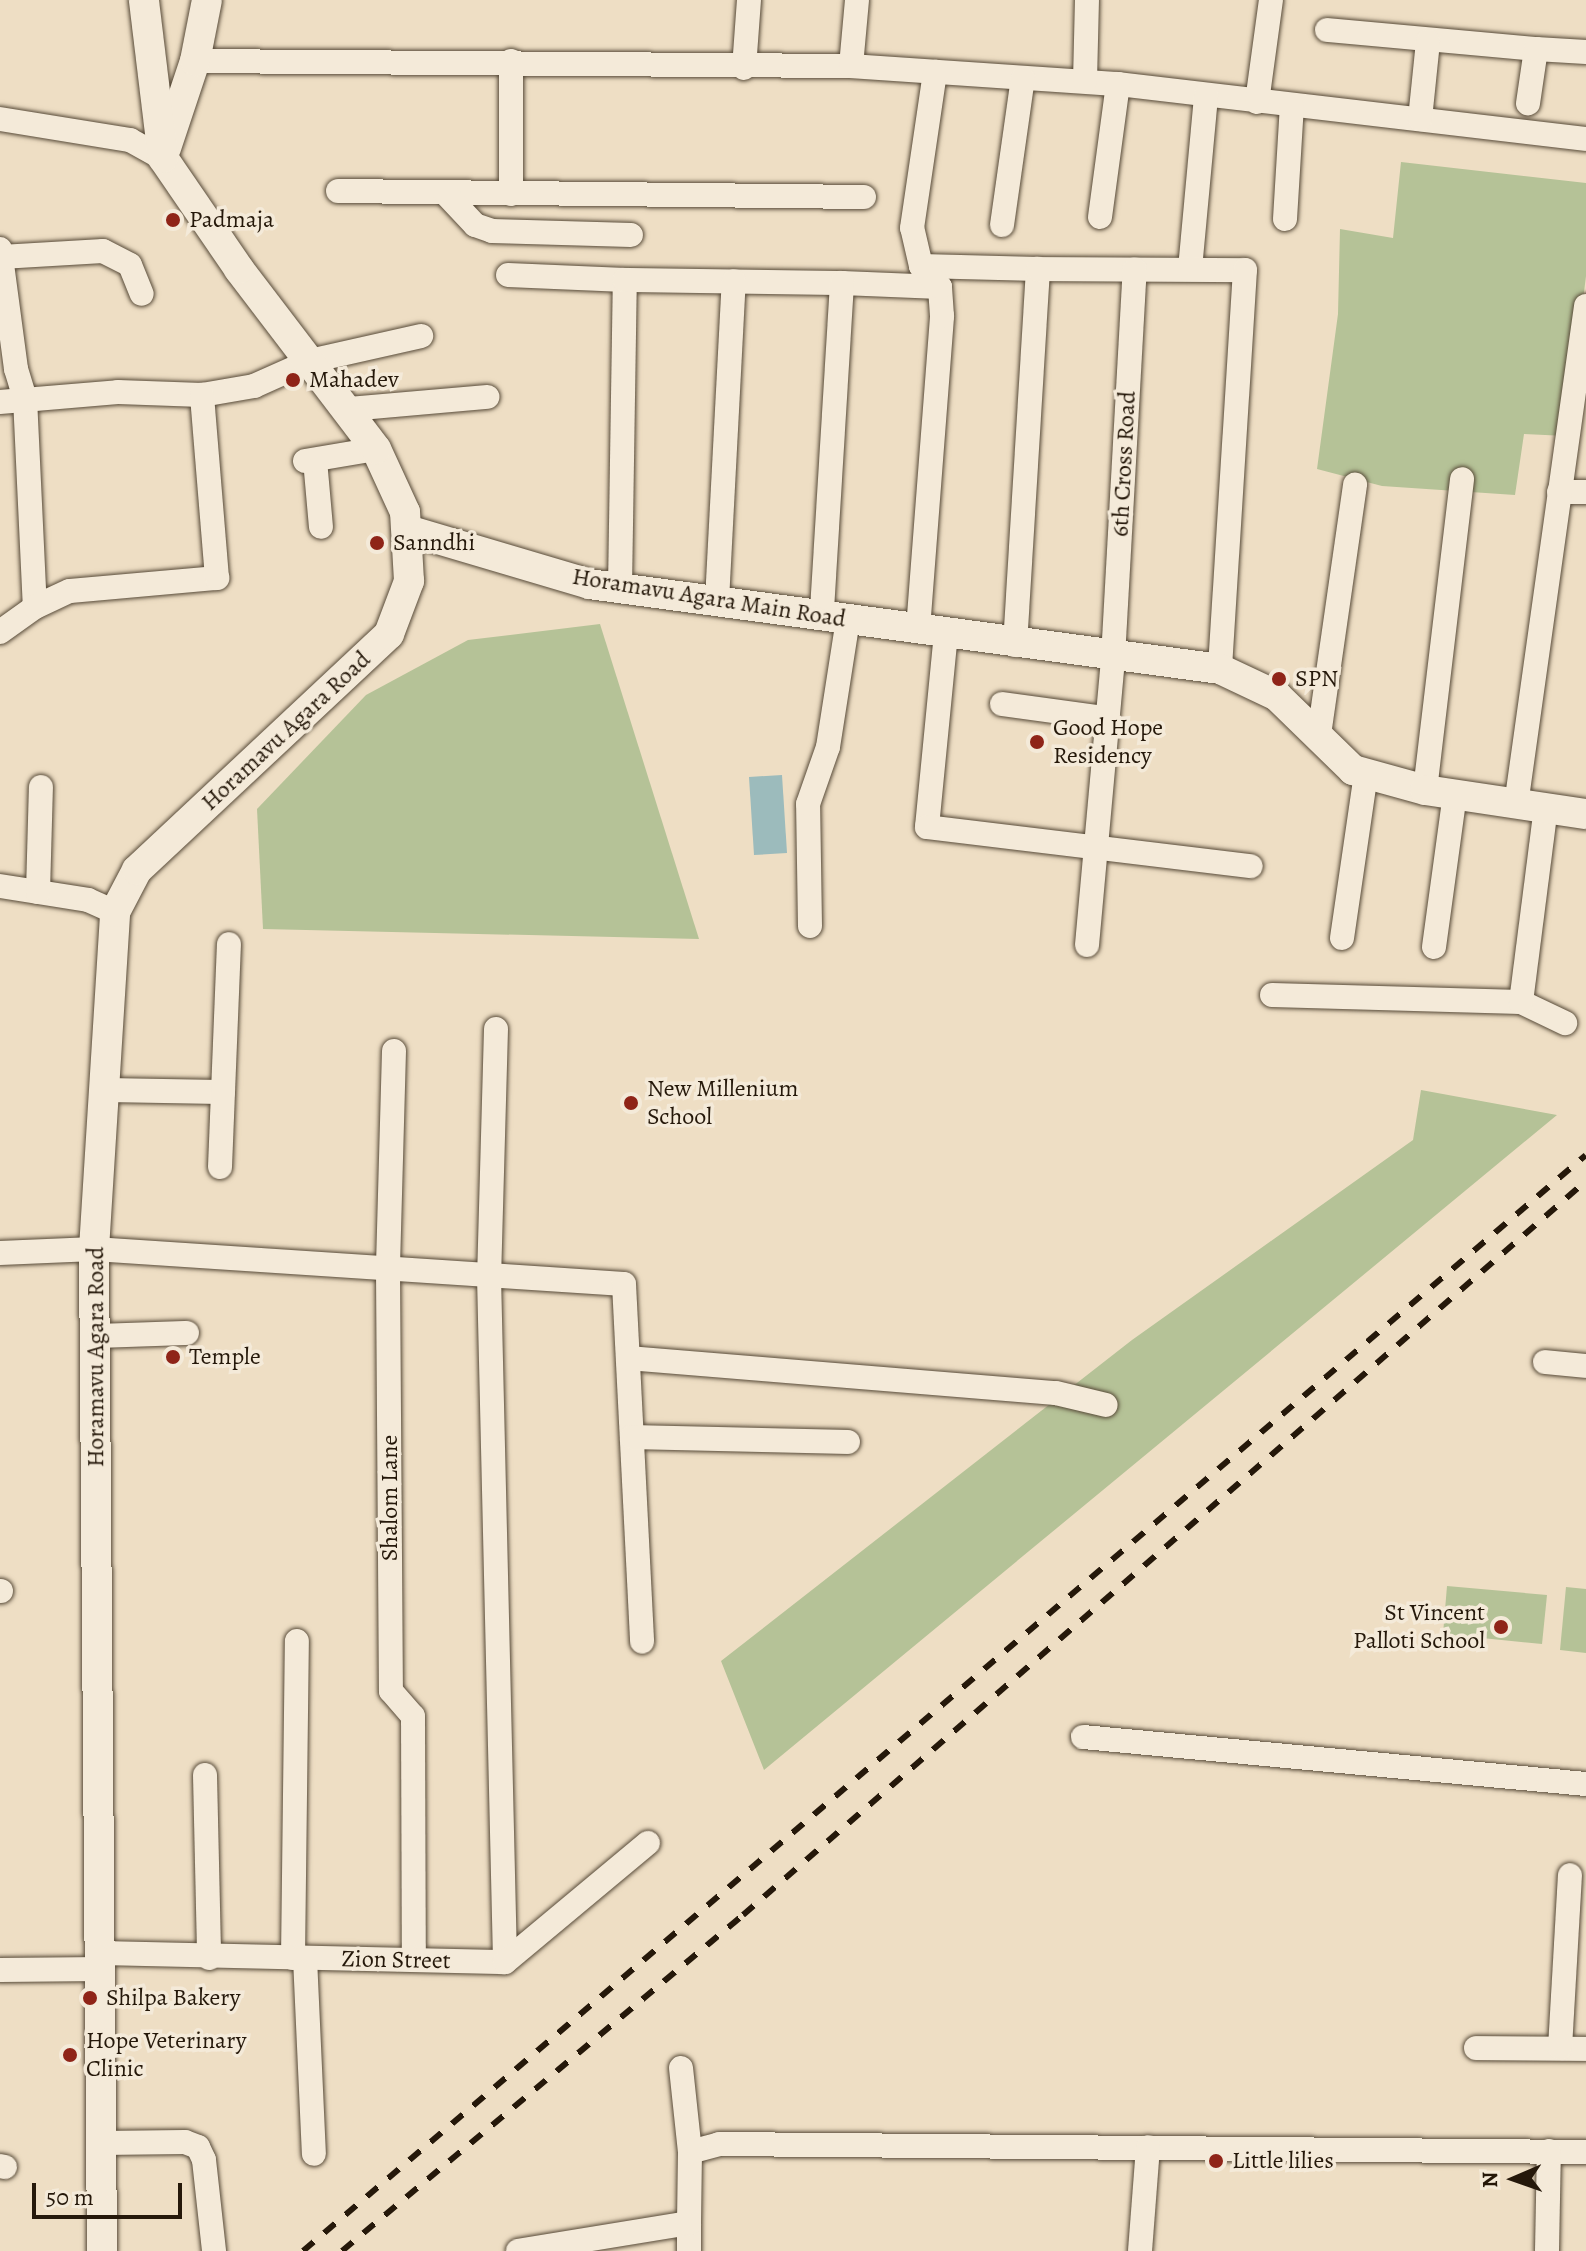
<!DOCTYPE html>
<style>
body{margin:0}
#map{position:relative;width:1586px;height:2251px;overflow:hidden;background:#eedec4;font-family:Alegreya,serif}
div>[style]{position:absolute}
.green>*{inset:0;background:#b5c297}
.water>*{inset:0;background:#9cbbbc}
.roads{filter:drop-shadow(0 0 2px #574a38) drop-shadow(0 0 2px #574a38)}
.minor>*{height:24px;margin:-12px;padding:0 12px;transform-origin:12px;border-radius:12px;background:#f4ead9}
.tertiary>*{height:30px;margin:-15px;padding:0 15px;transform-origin:15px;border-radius:15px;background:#f4ead9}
.rail>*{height:6px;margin-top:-3px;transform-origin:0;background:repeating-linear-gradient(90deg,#25180a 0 14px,transparent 0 28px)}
.dots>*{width:22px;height:22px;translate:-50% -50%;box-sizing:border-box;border:4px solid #f4ead9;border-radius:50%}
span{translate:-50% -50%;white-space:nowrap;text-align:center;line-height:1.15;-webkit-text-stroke:7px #f4ead9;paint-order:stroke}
.poi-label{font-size:24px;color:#25180a}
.left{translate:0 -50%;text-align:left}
.right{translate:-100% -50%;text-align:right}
.street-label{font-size:24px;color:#25180a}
.north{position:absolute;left:1474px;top:2139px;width:80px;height:80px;-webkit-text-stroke:6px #f4ead9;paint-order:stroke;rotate:268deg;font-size:22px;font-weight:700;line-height:32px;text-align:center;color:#25180a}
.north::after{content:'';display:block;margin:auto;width:28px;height:36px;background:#25180a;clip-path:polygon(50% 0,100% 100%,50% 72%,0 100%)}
.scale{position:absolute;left:32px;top:2183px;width:150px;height:36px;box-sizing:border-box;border:4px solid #25180a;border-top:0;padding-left:10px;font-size:24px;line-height:28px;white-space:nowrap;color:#25180a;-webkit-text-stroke:6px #f4ead9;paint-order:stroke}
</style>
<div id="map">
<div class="green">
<i style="clip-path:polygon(1401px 162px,1586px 183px,1586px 276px,1566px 436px,1524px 434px,1515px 495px,1382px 486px,1317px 469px,1338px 314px,1340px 229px,1393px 238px)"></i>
<i style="clip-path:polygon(600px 624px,699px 939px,263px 929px,257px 809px,366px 695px,468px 640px)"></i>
<i style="clip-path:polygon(1421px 1090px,1557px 1115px,764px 1770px,721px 1661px,1132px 1340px,1413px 1140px)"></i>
<i style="clip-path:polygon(1447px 1586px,1547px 1595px,1542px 1644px,1443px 1634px)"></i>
<i style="clip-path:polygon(1566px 1587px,1586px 1589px,1586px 1653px,1560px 1650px)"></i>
</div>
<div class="water">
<i style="clip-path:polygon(782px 775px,787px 853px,754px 855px,749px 777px)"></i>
</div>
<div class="roads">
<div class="minor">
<i style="left:1327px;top:30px;width:210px;rotate:5.2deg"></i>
<i style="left:1536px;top:49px;width:55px;rotate:98.4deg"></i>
<i style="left:1536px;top:49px;width:50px;rotate:3.4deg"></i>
<i style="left:195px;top:61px;width:656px;rotate:0.44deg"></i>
<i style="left:851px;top:66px;width:268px;rotate:3.9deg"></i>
<i style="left:1118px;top:84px;width:471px;rotate:6.7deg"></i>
<i style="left:511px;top:61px;width:133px;rotate:90deg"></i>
<i style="left:851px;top:66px;width:66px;rotate:-84.8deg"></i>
<i style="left:744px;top:68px;width:68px;rotate:-85.8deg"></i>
<i style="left:1085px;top:81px;width:81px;rotate:-88.6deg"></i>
<i style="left:1257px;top:102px;width:103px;rotate:-82.2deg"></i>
<i style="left:0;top:119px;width:132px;rotate:9.2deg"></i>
<i style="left:130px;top:140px;width:38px;rotate:29deg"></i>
<i style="left:1420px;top:119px;width:78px;rotate:-84.1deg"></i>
<i style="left:338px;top:191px;width:526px;rotate:0.65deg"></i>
<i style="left:445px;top:193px;width:44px;rotate:46.8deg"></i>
<i style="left:475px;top:225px;width:18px;rotate:19deg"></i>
<i style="left:492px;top:231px;width:139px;rotate:1.6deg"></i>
<i style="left:1100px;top:217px;width:134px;rotate:-82.3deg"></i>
<i style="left:1285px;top:219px;width:113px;rotate:-86.5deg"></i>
<i style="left:1002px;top:225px;width:148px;rotate:-81.9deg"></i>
<i style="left:0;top:249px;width:121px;rotate:82.4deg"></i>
<i style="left:16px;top:369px;width:30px;rotate:73deg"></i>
<i style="left:25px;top:398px;width:209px;rotate:87.3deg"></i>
<i style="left:35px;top:607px;width:43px;rotate:144.5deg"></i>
<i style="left:1px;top:257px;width:102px;rotate:-3.4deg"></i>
<i style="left:103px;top:251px;width:30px;rotate:27deg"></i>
<i style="left:130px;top:265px;width:31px;rotate:68deg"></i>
<i style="left:921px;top:266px;width:117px;rotate:1.5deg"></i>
<i style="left:1190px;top:269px;width:174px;rotate:-84.7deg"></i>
<i style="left:508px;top:275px;width:117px;rotate:2.4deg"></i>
<i style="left:842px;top:283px;width:98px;rotate:2.3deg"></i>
<i style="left:0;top:402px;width:118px;rotate:-4.8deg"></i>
<i style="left:118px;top:392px;width:84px;rotate:2deg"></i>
<i style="left:202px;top:395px;width:53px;rotate:-9.8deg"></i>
<i style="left:254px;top:386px;width:61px;rotate:-24.1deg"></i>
<i style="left:310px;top:361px;width:114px;rotate:-12.7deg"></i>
<i style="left:349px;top:409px;width:139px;rotate:-5deg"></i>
<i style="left:315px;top:460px;width:67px;rotate:84.9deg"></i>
<i style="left:305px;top:461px;width:72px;rotate:-9.6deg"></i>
<i style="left:1559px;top:492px;width:27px"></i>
<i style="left:620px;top:588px;width:308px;rotate:-89.1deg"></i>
<i style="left:625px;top:280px;width:217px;rotate:0.8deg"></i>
<i style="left:842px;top:283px;width:332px;rotate:93.5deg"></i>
<i style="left:717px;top:601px;width:320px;rotate:-87deg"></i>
<i style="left:35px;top:607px;width:38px;rotate:-25deg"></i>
<i style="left:70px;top:591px;width:148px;rotate:-5.1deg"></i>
<i style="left:217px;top:578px;width:184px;rotate:-94.7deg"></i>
<i style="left:918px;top:629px;width:314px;rotate:-85.6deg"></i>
<i style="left:942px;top:316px;width:29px;rotate:-94deg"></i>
<i style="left:940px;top:287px;width:28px;rotate:-132deg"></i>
<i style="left:921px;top:266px;width:39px;rotate:-103deg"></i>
<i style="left:912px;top:228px;width:158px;rotate:-81.6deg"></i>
<i style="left:946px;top:633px;width:195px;rotate:95.6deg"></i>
<i style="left:927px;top:827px;width:326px;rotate:6.9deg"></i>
<i style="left:1015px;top:645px;width:377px;rotate:-86.5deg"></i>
<i style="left:1038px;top:269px;width:207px;rotate:0.3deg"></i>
<i style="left:1245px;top:270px;width:400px;rotate:93.6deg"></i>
<i style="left:1002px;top:704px;width:103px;rotate:7.8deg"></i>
<i style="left:1319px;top:735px;width:253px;rotate:-81.8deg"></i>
<i style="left:1425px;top:790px;width:313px;rotate:-83.2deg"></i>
<i style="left:1516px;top:805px;width:504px;rotate:-82.01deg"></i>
<i style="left:0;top:886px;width:89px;rotate:9deg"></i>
<i style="left:88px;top:900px;width:30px;rotate:24deg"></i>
<i style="left:38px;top:892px;width:105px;rotate:-88.4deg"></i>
<i style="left:810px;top:926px;width:122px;rotate:-90.9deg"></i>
<i style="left:808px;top:804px;width:60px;rotate:-70.7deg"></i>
<i style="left:828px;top:747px;width:129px;rotate:-81.1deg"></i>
<i style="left:1342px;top:938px;width:167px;rotate:-81.7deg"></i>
<i style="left:1087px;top:945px;width:288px;rotate:-84.8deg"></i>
<i style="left:1113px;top:658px;width:389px;rotate:-86.8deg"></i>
<i style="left:1434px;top:947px;width:154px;rotate:-82.2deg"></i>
<i style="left:1272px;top:995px;width:249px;rotate:1.6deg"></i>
<i style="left:1521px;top:1002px;width:49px;rotate:25.5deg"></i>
<i style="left:1521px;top:1002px;width:196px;rotate:-82.7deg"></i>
<i style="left:496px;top:1029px;width:247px;rotate:91.6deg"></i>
<i style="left:489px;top:1276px;width:686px;rotate:88.66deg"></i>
<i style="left:394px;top:1051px;width:220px;rotate:91.6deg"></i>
<i style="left:388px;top:1271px;width:420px;rotate:89.6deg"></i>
<i style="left:391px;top:1691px;width:33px;rotate:49deg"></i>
<i style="left:413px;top:1716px;width:244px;rotate:89.8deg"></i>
<i style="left:104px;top:1090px;width:119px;rotate:1deg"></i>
<i style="left:220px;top:1167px;width:223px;rotate:-87.7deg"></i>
<i style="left:0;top:1253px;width:94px;rotate:-2.4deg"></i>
<i style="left:94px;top:1249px;width:531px;rotate:3.78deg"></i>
<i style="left:624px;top:1284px;width:358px;rotate:87.1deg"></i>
<i style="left:95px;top:1336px;width:92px;rotate:-1.9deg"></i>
<i style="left:628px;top:1358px;width:429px;rotate:4.7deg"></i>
<i style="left:1056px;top:1393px;width:51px;rotate:13.5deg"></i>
<i style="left:1545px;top:1362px;width:41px;rotate:5.6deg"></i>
<i style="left:632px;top:1437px;width:216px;rotate:1.3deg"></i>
<i style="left:0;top:1591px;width:1px"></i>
<i style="left:1083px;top:1737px;width:505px;rotate:5.34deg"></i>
<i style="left:205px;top:1775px;width:183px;rotate:88.7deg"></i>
<i style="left:101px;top:1953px;width:404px;rotate:1.3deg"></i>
<i style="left:505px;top:1962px;width:186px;rotate:-39.8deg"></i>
<i style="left:293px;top:1958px;width:317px;rotate:-89.3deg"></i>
<i style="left:305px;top:1958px;width:196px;rotate:87.4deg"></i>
<i style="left:0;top:1970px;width:102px;rotate:-0.6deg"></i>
<i style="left:1476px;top:2048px;width:110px;rotate:0.5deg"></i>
<i style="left:1560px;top:2048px;width:173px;rotate:-86.7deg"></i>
<i style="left:681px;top:2068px;width:84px;rotate:83.9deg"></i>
<i style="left:102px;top:2143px;width:83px;rotate:-0.7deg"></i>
<i style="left:185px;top:2142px;width:14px;rotate:21deg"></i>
<i style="left:198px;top:2147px;width:14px;rotate:65deg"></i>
<i style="left:204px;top:2160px;width:92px;rotate:83.7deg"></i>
<i style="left:0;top:2166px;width:5px;rotate:11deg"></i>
<i style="left:689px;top:2223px;width:28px;rotate:90deg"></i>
<i style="left:518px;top:2251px;width:173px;rotate:-9.3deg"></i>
<i style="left:689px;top:2223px;width:71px;rotate:-89.2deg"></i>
<i style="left:690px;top:2152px;width:30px;rotate:-15deg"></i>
<i style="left:719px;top:2144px;width:867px;rotate:0.53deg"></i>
<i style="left:1140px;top:2251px;width:104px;rotate:-85.6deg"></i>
<i style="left:1547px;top:2251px;width:100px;rotate:-88.9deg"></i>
</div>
<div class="tertiary">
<i style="left:166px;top:148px;width:92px;rotate:-71.6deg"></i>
<i style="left:195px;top:61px;width:62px;rotate:-78.9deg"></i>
<i style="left:407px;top:530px;width:190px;rotate:16.5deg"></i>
<i style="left:589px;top:584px;width:637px;rotate:7.67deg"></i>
<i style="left:1220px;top:669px;width:63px;rotate:25.3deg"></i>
<i style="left:1277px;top:696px;width:106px;rotate:44.2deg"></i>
<i style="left:1353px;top:770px;width:75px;rotate:15.5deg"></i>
<i style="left:1425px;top:790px;width:163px;rotate:8.5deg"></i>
<i style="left:102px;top:2251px;width:1002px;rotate:-90.46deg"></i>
<i style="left:94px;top:1249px;width:338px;rotate:-86.4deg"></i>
<i style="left:115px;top:912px;width:47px;rotate:-62.4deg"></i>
<i style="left:137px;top:870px;width:345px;rotate:-43.1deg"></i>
<i style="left:389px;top:634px;width:57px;rotate:-69.3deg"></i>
<i style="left:409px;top:581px;width:69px;rotate:-93.3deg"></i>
<i style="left:405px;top:512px;width:69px;rotate:-114.7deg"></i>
<i style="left:376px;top:449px;width:226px;rotate:-127.3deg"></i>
<i style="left:239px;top:269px;width:135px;rotate:-124.4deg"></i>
<i style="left:163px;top:158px;width:159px;rotate:-96.9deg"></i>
</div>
</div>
<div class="rail">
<i style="left:303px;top:2251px;width:1687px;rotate:-40.51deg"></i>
<i style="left:342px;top:2251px;width:523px;rotate:-39.96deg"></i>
<i style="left:743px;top:1915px;width:1118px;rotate:-41.05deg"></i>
</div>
<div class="dots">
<i style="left:173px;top:220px;background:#8f2418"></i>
<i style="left:293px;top:380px;background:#8f2418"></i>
<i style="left:377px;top:543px;background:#8f2418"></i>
<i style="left:1279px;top:679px;background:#8f2418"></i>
<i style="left:1037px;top:742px;background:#8f2418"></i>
<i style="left:631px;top:1103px;background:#8f2418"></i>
<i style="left:173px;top:1357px;background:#8f2418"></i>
<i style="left:1501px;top:1627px;background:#8f2418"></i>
<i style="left:90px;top:1998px;background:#8f2418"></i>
<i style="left:70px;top:2055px;background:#8f2418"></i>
<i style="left:1216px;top:2161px;background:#8f2418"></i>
</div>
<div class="poi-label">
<span class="left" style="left:189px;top:220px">Padmaja</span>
<span class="left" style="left:309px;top:380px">Mahadev</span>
<span class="left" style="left:393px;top:543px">Sanndhi</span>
<span class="left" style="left:1295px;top:679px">SPN</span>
<span class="left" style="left:1053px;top:742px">Good Hope<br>Residency</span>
<span class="left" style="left:647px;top:1103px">New Millenium<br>School</span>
<span class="left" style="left:189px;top:1357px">Temple</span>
<span class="right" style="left:1485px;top:1627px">St Vincent<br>Palloti School</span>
<span class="left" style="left:106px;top:1998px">Shilpa Bakery</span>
<span class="left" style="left:86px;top:2055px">Hope Veterinary<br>Clinic</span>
<span class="left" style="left:1232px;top:2161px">Little lilies</span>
</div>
<div class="street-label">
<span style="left:1124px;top:464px;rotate:-87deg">6th Cross Road</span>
<span style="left:709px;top:598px;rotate:9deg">Horamavu Agara Main Road</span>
<span style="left:286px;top:731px;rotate:-43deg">Horamavu Agara Road</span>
<span style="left:96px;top:1357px;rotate:-90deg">Horamavu Agara Road</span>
<span style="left:390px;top:1498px;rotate:-90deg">Shalom Lane</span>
<span style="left:396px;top:1960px;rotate:1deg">Zion Street</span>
</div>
<div class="north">N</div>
<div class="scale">50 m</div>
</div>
